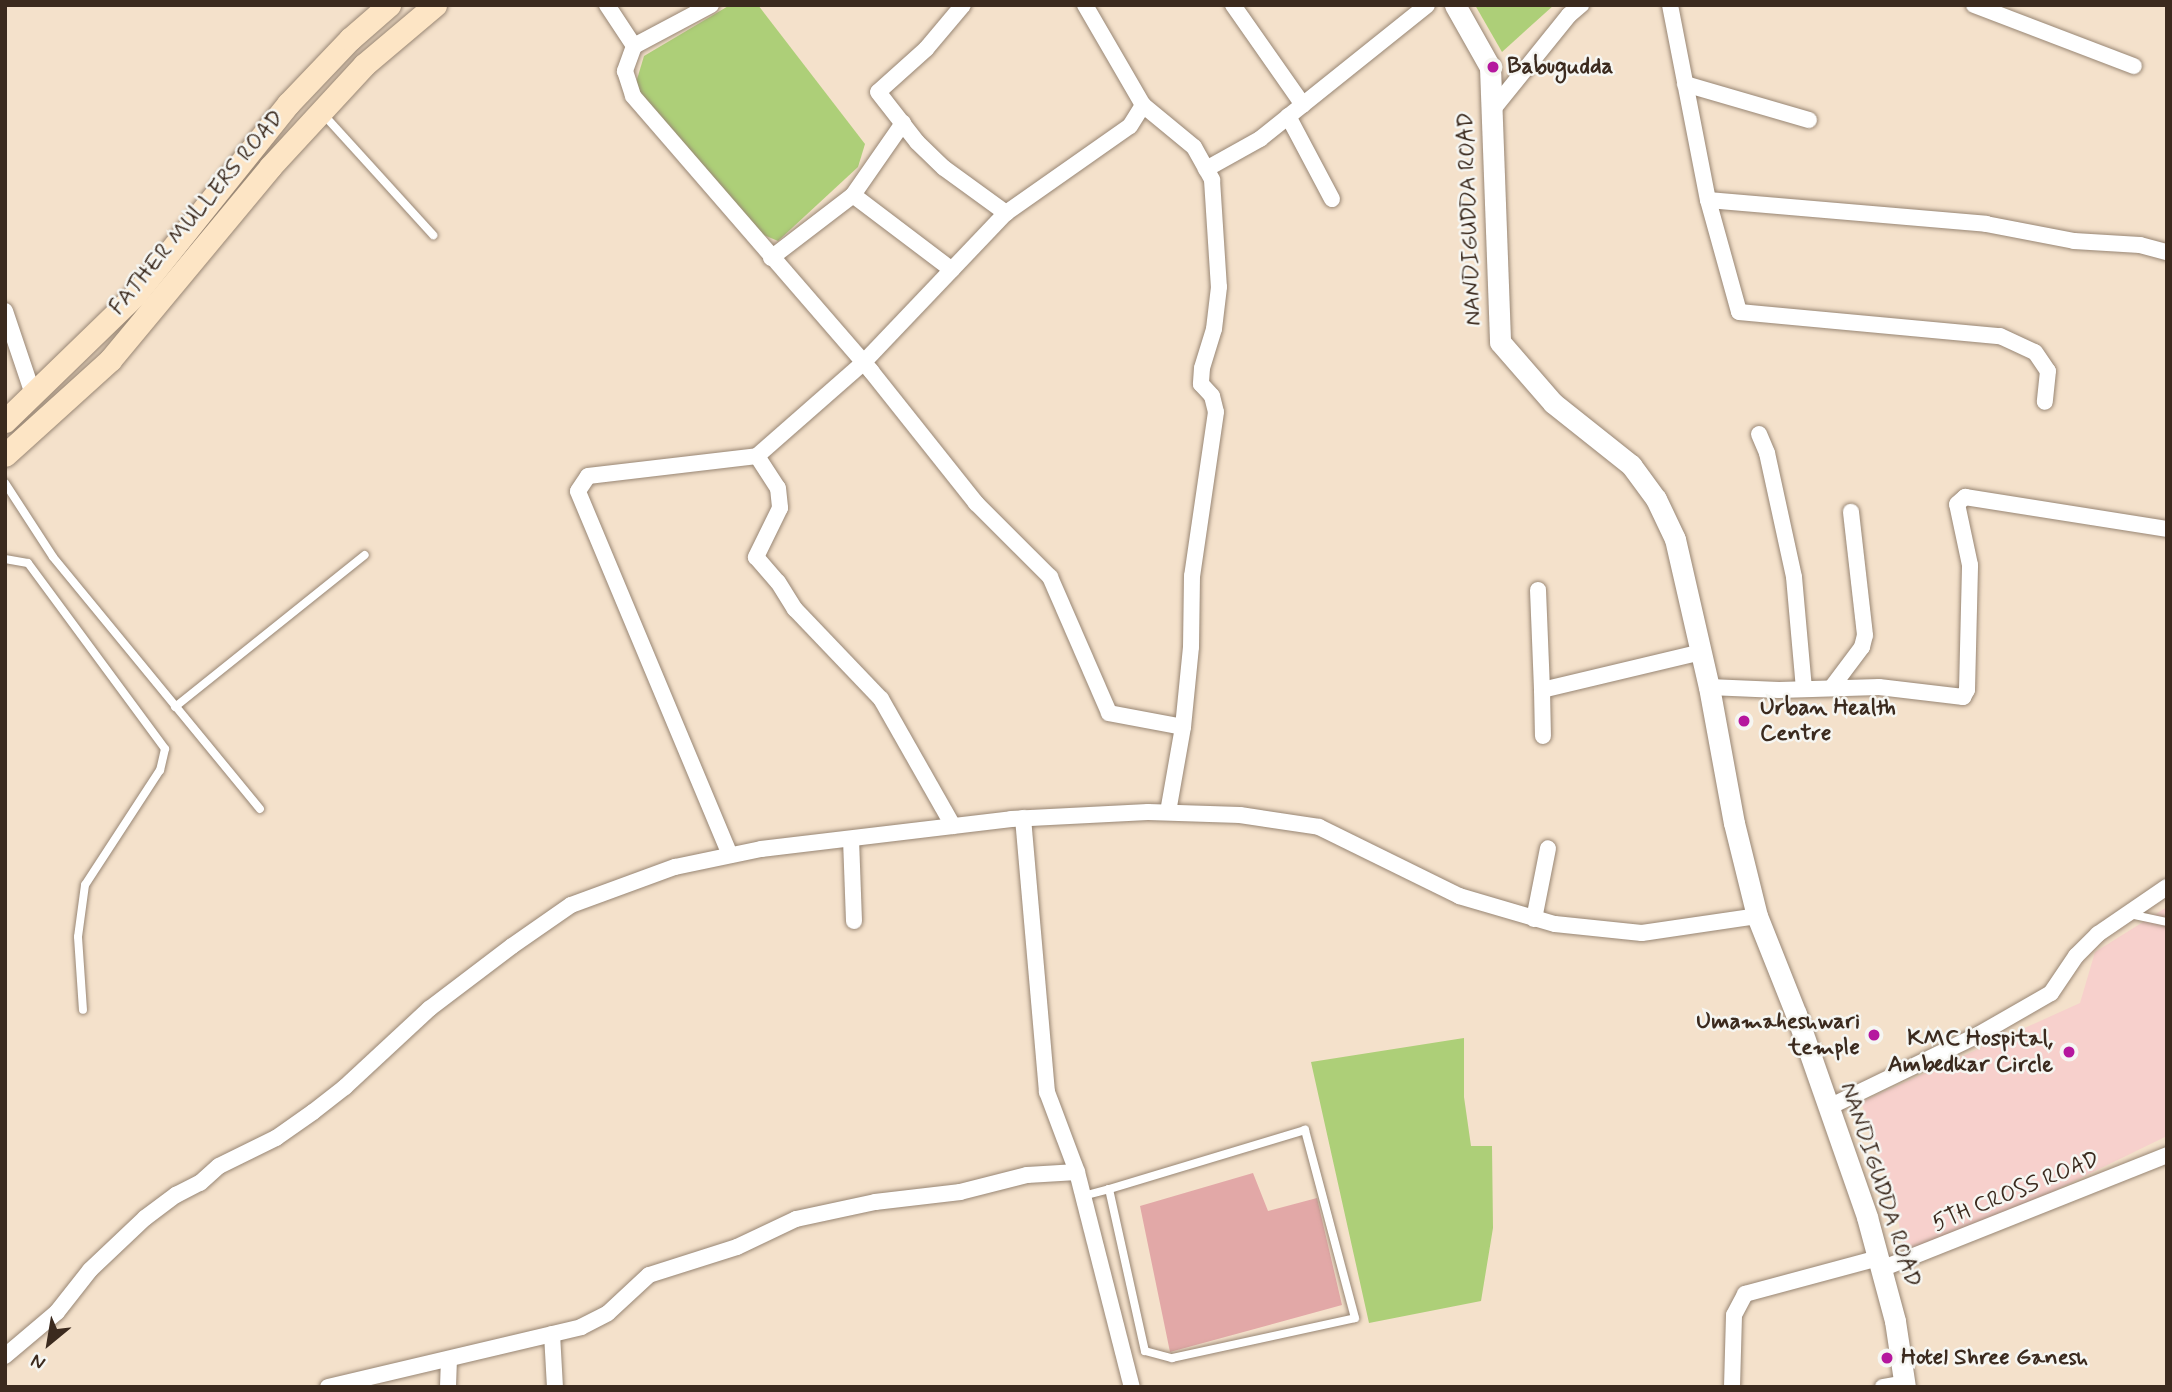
<!DOCTYPE html>
<style>
body{margin:0}
#map{position:relative;width:2172px;height:1392px;overflow:hidden;background:#f4e1cb;font-family:Mynerve,sans-serif}
div>[style]{position:absolute}
.built>*{inset:0;background:#f7d0cc}
.green>*{inset:0;background:#adcf78}
.building>*{inset:0;background:#e2a8a7}
.roads{filter:drop-shadow(0 0 2px #988674) drop-shadow(0 0 2px #988674)}
.service>*{height:8px;margin:-4px;padding:0 4px;transform-origin:4px;border-radius:4px;background:#fff}
.minor>*{height:16px;margin:-8px;padding:0 8px;transform-origin:8px;border-radius:8px;background:#fff}
.tertiary>*{height:21px;margin:-10.5px;padding:0 10.5px;transform-origin:10.5px;border-radius:10.5px;background:#fff}
.secondary>*{height:23px;margin:-11.5px;padding:0 11.5px;transform-origin:11.5px;border-radius:11.5px;background:#fde5c5}
.dots>*{width:19px;height:19px;translate:-50% -50%;box-sizing:border-box;border:4px solid #f6f6f2;border-radius:50%}
span{translate:-50% -50%;white-space:nowrap;text-align:center;line-height:1.15;-webkit-text-stroke:5px #f6f6f2;paint-order:stroke}
.poi-label{font-size:23px;color:#3b2a1e;font-weight:700}
.left{translate:0 -50%;text-align:left}
.right{translate:-100% -50%;text-align:right}
.street-label{font-size:23px;color:#3b2a1e}
.frame{position:absolute;inset:0;border:7px solid #3b2a1e;pointer-events:none}
.north{position:absolute;left:14px;top:1308px;width:70px;height:70px;-webkit-text-stroke:5px #f6f6f2;paint-order:stroke;rotate:210deg;font-size:19px;font-weight:700;line-height:28px;text-align:center;color:#3b2a1e}
.north::after{content:'';display:block;margin:auto;width:24px;height:32px;background:#3b2a1e;clip-path:polygon(50% 0,100% 100%,50% 72%,0 100%)}
</style>
<div id="map">
<div class="built">
<i style="clip-path:polygon(2167px 907px,2167px 1136px,1906px 1263px,1894px 1197px,1861px 1102px,2080px 1003px,2095px 952px)"></i>
</div>
<div class="green">
<i style="clip-path:polygon(730px 5px,758px 5px,865px 144px,858px 167px,778px 241px,759px 233px,635px 86px,644px 56px)"></i>
<i style="clip-path:polygon(1475px 5px,1554px 5px,1502px 52px)"></i>
<i style="clip-path:polygon(1464px 1038px,1464px 1097px,1471px 1146px,1492px 1146px,1493px 1228px,1481px 1301px,1369px 1323px,1311px 1062px)"></i>
</div>
<div class="building">
<i style="clip-path:polygon(1253px 1173px,1268px 1211px,1317px 1198px,1342px 1305px,1170px 1352px,1140px 1206px)"></i>
</div>
<div class="roads">
<div class="service">
<i style="left:323px;top:114px;width:164px;rotate:47.7deg"></i>
<i style="left:5px;top:483px;width:88px;rotate:57deg"></i>
<i style="left:53px;top:557px;width:326px;rotate:50.6deg"></i>
<i style="left:5px;top:559px;width:23px;rotate:10deg"></i>
<i style="left:28px;top:563px;width:231px;rotate:53.6deg"></i>
<i style="left:165px;top:749px;width:22px;rotate:103deg"></i>
<i style="left:160px;top:770px;width:137px;rotate:123.1deg"></i>
<i style="left:85px;top:885px;width:52px;rotate:97.7deg"></i>
<i style="left:78px;top:937px;width:73px;rotate:86.1deg"></i>
<i style="left:175px;top:707px;width:243px;rotate:-38.7deg"></i>
<i style="left:2129px;top:914px;width:39px;rotate:12deg"></i>
<i style="left:1083px;top:1196px;width:27px;rotate:-15deg"></i>
<i style="left:1109px;top:1189px;width:166px;rotate:77.5deg"></i>
<i style="left:1145px;top:1351px;width:28px;rotate:15deg"></i>
<i style="left:1172px;top:1358px;width:187px;rotate:-12.3deg"></i>
<i style="left:1355px;top:1318px;width:195px;rotate:-104.9deg"></i>
<i style="left:1305px;top:1130px;width:205px;rotate:163.2deg"></i>
</div>
<div class="minor">
<i style="left:607px;top:5px;width:49px;rotate:56.6deg"></i>
<i style="left:711px;top:5px;width:87px;rotate:152deg"></i>
<i style="left:634px;top:46px;width:27px;rotate:110deg"></i>
<i style="left:625px;top:71px;width:26px;rotate:72deg"></i>
<i style="left:633px;top:96px;width:364px;rotate:49.1deg"></i>
<i style="left:871px;top:371px;width:169px;rotate:51.5deg"></i>
<i style="left:976px;top:503px;width:105px;rotate:45deg"></i>
<i style="left:1050px;top:577px;width:148px;rotate:66.5deg"></i>
<i style="left:1109px;top:713px;width:75px;rotate:10.7deg"></i>
<i style="left:963px;top:5px;width:57px;rotate:130.1deg"></i>
<i style="left:926px;top:49px;width:64px;rotate:138.1deg"></i>
<i style="left:878px;top:92px;width:63px;rotate:52deg"></i>
<i style="left:917px;top:142px;width:37px;rotate:44deg"></i>
<i style="left:944px;top:168px;width:77px;rotate:36deg"></i>
<i style="left:1233px;top:5px;width:122px;rotate:55deg"></i>
<i style="left:1670px;top:5px;width:199px;rotate:79deg"></i>
<i style="left:1708px;top:200px;width:116px;rotate:74.5deg"></i>
<i style="left:1739px;top:312px;width:262px;rotate:5.3deg"></i>
<i style="left:2000px;top:336px;width:38px;rotate:25deg"></i>
<i style="left:2035px;top:352px;width:23px;rotate:56deg"></i>
<i style="left:2048px;top:371px;width:31px;rotate:96deg"></i>
<i style="left:1974px;top:5px;width:171px;rotate:20.9deg"></i>
<i style="left:1685px;top:84px;width:129px;rotate:16.2deg"></i>
<i style="left:1143px;top:105px;width:66px;rotate:39.5deg"></i>
<i style="left:1194px;top:147px;width:38px;rotate:61deg"></i>
<i style="left:1212px;top:180px;width:107px;rotate:86.3deg"></i>
<i style="left:1219px;top:287px;width:42px;rotate:96.8deg"></i>
<i style="left:1214px;top:329px;width:41px;rotate:107.1deg"></i>
<i style="left:1202px;top:368px;width:16px;rotate:94deg"></i>
<i style="left:1201px;top:384px;width:16px;rotate:47deg"></i>
<i style="left:1212px;top:396px;width:16px;rotate:76deg"></i>
<i style="left:1216px;top:412px;width:166px;rotate:98.3deg"></i>
<i style="left:1192px;top:576px;width:71px;rotate:90.8deg"></i>
<i style="left:1191px;top:647px;width:80px;rotate:95.7deg"></i>
<i style="left:1183px;top:727px;width:86px;rotate:100deg"></i>
<i style="left:1494px;top:108px;width:119px;rotate:-51.1deg"></i>
<i style="left:1569px;top:15px;width:16px;rotate:-40deg"></i>
<i style="left:1288px;top:116px;width:94px;rotate:62.1deg"></i>
<i style="left:1206px;top:169px;width:62px;rotate:-29.1deg"></i>
<i style="left:1260px;top:139px;width:214px;rotate:-38.7deg"></i>
<i style="left:853px;top:195px;width:124px;rotate:37.1deg"></i>
<i style="left:1708px;top:200px;width:279px;rotate:4.9deg"></i>
<i style="left:1986px;top:224px;width:90px;rotate:10.9deg"></i>
<i style="left:2074px;top:241px;width:66px;rotate:3.5deg"></i>
<i style="left:2140px;top:245px;width:28px;rotate:15deg"></i>
<i style="left:771px;top:258px;width:103px;rotate:-37.5deg"></i>
<i style="left:853px;top:195px;width:88px;rotate:-55.2deg"></i>
<i style="left:5px;top:311px;width:88px;rotate:71.4deg"></i>
<i style="left:1759px;top:434px;width:21px;rotate:67deg"></i>
<i style="left:1767px;top:453px;width:127px;rotate:77.7deg"></i>
<i style="left:1794px;top:577px;width:112px;rotate:84.9deg"></i>
<i style="left:757px;top:456px;width:38px;rotate:57deg"></i>
<i style="left:778px;top:488px;width:20px;rotate:84deg"></i>
<i style="left:780px;top:508px;width:55px;rotate:116.1deg"></i>
<i style="left:756px;top:557px;width:33px;rotate:49deg"></i>
<i style="left:778px;top:582px;width:32px;rotate:58deg"></i>
<i style="left:795px;top:609px;width:124px;rotate:46.3deg"></i>
<i style="left:881px;top:699px;width:146px;rotate:60.4deg"></i>
<i style="left:1538px;top:590px;width:100px;rotate:87.7deg"></i>
<i style="left:1542px;top:690px;width:163px;rotate:-13.4deg"></i>
<i style="left:1709px;top:687px;width:70px;rotate:2.5deg"></i>
<i style="left:1779px;top:690px;width:100px;rotate:-1.7deg"></i>
<i style="left:1879px;top:687px;width:85px;rotate:6.8deg"></i>
<i style="left:1963px;top:697px;width:8px;rotate:-60deg"></i>
<i style="left:1967px;top:690px;width:125px;rotate:-88.6deg"></i>
<i style="left:1970px;top:565px;width:62px;rotate:-102deg"></i>
<i style="left:1957px;top:504px;width:11px;rotate:-41deg"></i>
<i style="left:1965px;top:497px;width:204px;rotate:9deg"></i>
<i style="left:1832px;top:687px;width:50px;rotate:-53.1deg"></i>
<i style="left:1862px;top:647px;width:12px;rotate:-76deg"></i>
<i style="left:1865px;top:635px;width:124px;rotate:-96.5deg"></i>
<i style="left:1542px;top:690px;width:46px;rotate:88.8deg"></i>
<i style="left:1023px;top:818px;width:275px;rotate:85deg"></i>
<i style="left:1047px;top:1092px;width:85px;rotate:69.4deg"></i>
<i style="left:1077px;top:1172px;width:222px;rotate:75.7deg"></i>
<i style="left:851px;top:839px;width:82px;rotate:87.9deg"></i>
<i style="left:730px;top:855px;width:394px;rotate:-112.7deg"></i>
<i style="left:578px;top:491px;width:18px;rotate:-56deg"></i>
<i style="left:588px;top:476px;width:170px;rotate:-6.7deg"></i>
<i style="left:757px;top:456px;width:141px;rotate:-41.3deg"></i>
<i style="left:863px;top:363px;width:207px;rotate:-46.4deg"></i>
<i style="left:1006px;top:213px;width:151px;rotate:-35.1deg"></i>
<i style="left:1130px;top:126px;width:25px;rotate:-58deg"></i>
<i style="left:1143px;top:105px;width:116px;rotate:-120.1deg"></i>
<i style="left:1534px;top:919px;width:72px;rotate:-78.8deg"></i>
<i style="left:1829px;top:1107px;width:165px;rotate:-25.8deg"></i>
<i style="left:1978px;top:1035px;width:84px;rotate:-29.9deg"></i>
<i style="left:2051px;top:993px;width:45px;rotate:-56deg"></i>
<i style="left:2076px;top:956px;width:31px;rotate:-45deg"></i>
<i style="left:2098px;top:934px;width:83px;rotate:-34.3deg"></i>
<i style="left:1881px;top:1269px;width:308px;rotate:-21.7deg"></i>
<i style="left:552px;top:1334px;width:53px;rotate:86.8deg"></i>
<i style="left:5px;top:1356px;width:68px;rotate:-40.2deg"></i>
<i style="left:57px;top:1312px;width:53px;rotate:-51.8deg"></i>
<i style="left:90px;top:1270px;width:76px;rotate:-43.4deg"></i>
<i style="left:145px;top:1218px;width:39px;rotate:-37deg"></i>
<i style="left:176px;top:1195px;width:27px;rotate:-27deg"></i>
<i style="left:200px;top:1183px;width:25px;rotate:-42deg"></i>
<i style="left:219px;top:1166px;width:64px;rotate:-26.2deg"></i>
<i style="left:276px;top:1138px;width:45px;rotate:-35.1deg"></i>
<i style="left:313px;top:1112px;width:41px;rotate:-38deg"></i>
<i style="left:345px;top:1087px;width:115px;rotate:-42.9deg"></i>
<i style="left:429px;top:1009px;width:104px;rotate:-37.2deg"></i>
<i style="left:512px;top:946px;width:72px;rotate:-34.8deg"></i>
<i style="left:571px;top:905px;width:111px;rotate:-20.1deg"></i>
<i style="left:675px;top:867px;width:88px;rotate:-11.8deg"></i>
<i style="left:761px;top:849px;width:252px;rotate:-6.8deg"></i>
<i style="left:1011px;top:819px;width:137px;rotate:-2.9deg"></i>
<i style="left:1148px;top:812px;width:92px;rotate:1.9deg"></i>
<i style="left:1240px;top:815px;width:80px;rotate:8.6deg"></i>
<i style="left:1319px;top:827px;width:156px;rotate:26.2deg"></i>
<i style="left:1459px;top:896px;width:100px;rotate:16.3deg"></i>
<i style="left:1555px;top:924px;width:87px;rotate:5.9deg"></i>
<i style="left:1642px;top:933px;width:116px;rotate:-8.4deg"></i>
<i style="left:328px;top:1387px;width:260px;rotate:-13.3deg"></i>
<i style="left:581px;top:1327px;width:30px;rotate:-27deg"></i>
<i style="left:608px;top:1313px;width:56px;rotate:-42.8deg"></i>
<i style="left:649px;top:1275px;width:92px;rotate:-17.7deg"></i>
<i style="left:737px;top:1247px;width:65px;rotate:-25.4deg"></i>
<i style="left:796px;top:1219px;width:81px;rotate:-12.1deg"></i>
<i style="left:875px;top:1202px;width:86px;rotate:-6.7deg"></i>
<i style="left:960px;top:1192px;width:69px;rotate:-14.2deg"></i>
<i style="left:1027px;top:1175px;width:50px;rotate:-3.4deg"></i>
<i style="left:448px;top:1387px;width:27px;rotate:-88deg"></i>
<i style="left:1732px;top:1387px;width:72px;rotate:-88.4deg"></i>
<i style="left:1734px;top:1315px;width:24px;rotate:-62deg"></i>
<i style="left:1745px;top:1294px;width:138px;rotate:-15.1deg"></i>
<i style="left:1883px;top:1387px;width:22px;rotate:-10deg"></i>
</div>
<div class="tertiary">
<i style="left:1455px;top:5px;width:71px;rotate:60.6deg"></i>
<i style="left:1490px;top:67px;width:275px;rotate:87.9deg"></i>
<i style="left:1500px;top:342px;width:81px;rotate:49deg"></i>
<i style="left:1553px;top:403px;width:100px;rotate:38.5deg"></i>
<i style="left:1631px;top:465px;width:42px;rotate:53.7deg"></i>
<i style="left:1656px;top:499px;width:44px;rotate:64.6deg"></i>
<i style="left:1675px;top:539px;width:152px;rotate:77.1deg"></i>
<i style="left:1709px;top:687px;width:138px;rotate:79.6deg"></i>
<i style="left:1734px;top:823px;width:96px;rotate:76.1deg"></i>
<i style="left:1757px;top:916px;width:105px;rotate:68.3deg"></i>
<i style="left:1796px;top:1014px;width:215px;rotate:70.7deg"></i>
<i style="left:1867px;top:1217px;width:108px;rotate:74.9deg"></i>
<i style="left:1895px;top:1321px;width:67px;rotate:81.4deg"></i>
</div>
<div class="secondary">
<i style="left:5px;top:421px;width:181px;rotate:-44.1deg"></i>
<i style="left:135px;top:295px;width:245px;rotate:-51.3deg"></i>
<i style="left:288px;top:104px;width:90px;rotate:-46.4deg"></i>
<i style="left:350px;top:39px;width:52px;rotate:-41.1deg"></i>
<i style="left:5px;top:455px;width:142px;rotate:-42.1deg"></i>
<i style="left:110px;top:360px;width:251px;rotate:-50.3deg"></i>
<i style="left:270px;top:167px;width:139px;rotate:-47.3deg"></i>
<i style="left:364px;top:65px;width:93px;rotate:-40.2deg"></i>
</div>
</div>
<div class="dots">
<i style="left:1493px;top:67px;background:#b5179e"></i>
<i style="left:1744px;top:721px;background:#b5179e"></i>
<i style="left:1874px;top:1035px;background:#b5179e"></i>
<i style="left:2069px;top:1052px;background:#b5179e"></i>
<i style="left:1887px;top:1358px;background:#b5179e"></i>
</div>
<div class="poi-label">
<span class="left" style="left:1507px;top:67px">Babugudda</span>
<span class="left" style="left:1760px;top:721px">Urban Health<br>Centre</span>
<span class="right" style="left:1860px;top:1035px">Umamaheshwari<br>temple</span>
<span class="right" style="left:2053px;top:1052px">KMC Hospital,<br>Ambedkar Circle</span>
<span class="left" style="left:1901px;top:1358px">Hotel Shree Ganesh</span>
</div>
<div class="street-label">
<span style="left:197px;top:213px;rotate:-50deg">FATHER MULLERS ROAD</span>
<span style="left:1470px;top:219px;rotate:-92deg">NANDIGUDDA ROAD</span>
<span style="left:1880px;top:1185px;rotate:72deg">NANDIGUDDA ROAD</span>
<span style="left:2016px;top:1192px;rotate:-22deg">5TH CROSS ROAD</span>
</div>
<div class="frame"></div>
<div class="north">N</div>
</div>
